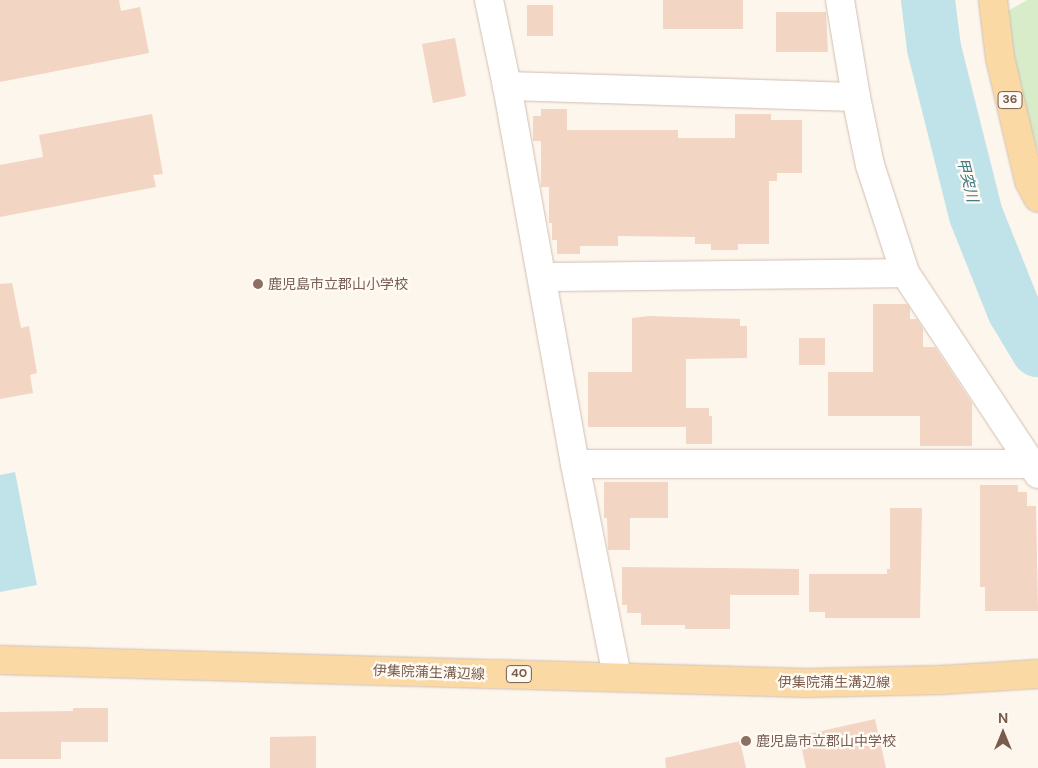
<!DOCTYPE html>
<meta charset="utf-8">
<style>
body{margin:0}
#map{position:relative;width:1038px;height:768px;overflow:hidden;background:#fdf6ec;font-family:"DM Sans","Noto Sans JP",sans-serif}
div>[style]{position:absolute}
.green>*{inset:0;background:#d8ecc9}
.water>*{inset:0;background:#bfe3e8}
.river>*{height:54px;margin:-27px;padding:0 27px;transform-origin:27px;border-radius:27px;background:#bfe3e8}
.building>*{inset:0;background:#f3d5c3}
.roads{filter:drop-shadow(0 0 1px #d1beb0) drop-shadow(0 0 1px #d1beb0)}
.minor>*{height:28px;margin:-14px;padding:0 14px;transform-origin:14px;border-radius:14px;background:#fff}
.major>*{height:28px;margin:-14px;padding:0 14px;transform-origin:14px;border-radius:14px;background:#fbd9a5}
.dots>*{width:14px;height:14px;translate:-50% -50%;box-sizing:border-box;border:2px solid #fffaf3;border-radius:50%}
span{translate:-50% -50%;white-space:nowrap;text-align:center;line-height:1.15;-webkit-text-stroke:4.5px #fffaf3;paint-order:stroke}
.shield-label span{padding:1px 4px;background:#fffaf3;border:1px solid;border-radius:4px;-webkit-text-stroke-width:0}
.shield-label{font-size:12px;color:#7a5c4d;font-weight:700}
.education-label{font-size:14px;color:#785e54}
.left{translate:0 -50%;text-align:left}
.street-label{font-size:14px;color:#7a5c4d}
.water-label{font-size:15px;color:#437c86;font-style:italic}
.north{position:absolute;left:978px;top:708px;width:50px;height:50px;-webkit-text-stroke:4px #fffaf3;paint-order:stroke;rotate:0deg;font-size:14px;font-weight:700;line-height:20px;text-align:center;color:#7a5c4d}
.north::after{content:'';display:block;margin:auto;width:18px;height:22px;background:#7a5c4d;clip-path:polygon(50% 0,100% 100%,50% 72%,0 100%)}
</style>
<div id="map">
<div class="green">
<i style="clip-path:polygon(1027px 0,1038px 0,1038px 152px,1010px 62px,1008px 11px)"></i>
</div>
<div class="water">
<i style="clip-path:polygon(15px 472px,37px 585px,0 592px,0 475px)"></i>
</div>
<div class="river">
<i style="left:928px;top:0;width:48px;rotate:82.9deg"></i>
<i style="left:934px;top:48px;width:172px;rotate:75.9deg"></i>
<i style="left:976px;top:215px;width:102px;rotate:68.2deg"></i>
<i style="left:1014px;top:310px;width:47px;rotate:59deg"></i>
</div>
<div class="building">
<i style="clip-path:polygon(0 0,119px 0,121px 11px,140px 7px,149px 53px,0 82px)"></i>
<i style="clip-path:polygon(663px 0,743px 0,743px 29px,663px 29px)"></i>
<i style="clip-path:polygon(527px 5px,553px 5px,553px 36px,527px 36px)"></i>
<i style="clip-path:polygon(776px 12px,826px 12px,828px 52px,776px 52px)"></i>
<i style="clip-path:polygon(455px 38px,466px 96px,433px 103px,422px 44px)"></i>
<i style="clip-path:polygon(541px 109px,567px 109px,567px 130px,678px 130px,678px 138px,735px 138px,735px 114px,771px 114px,771px 120px,802px 120px,802px 173px,777px 173px,777px 181px,769px 181px,769px 244px,738px 244px,738px 250px,711px 250px,711px 244px,695px 244px,695px 237px,618px 236px,618px 246px,580px 246px,580px 254px,557px 254px,557px 240px,552px 240px,552px 223px,549px 223px,549px 187px,541px 187px,541px 141px,533px 141px,533px 116px,541px 116px)"></i>
<i style="clip-path:polygon(152px 114px,163px 174px,153px 175px,156px 187px,0 217px,0 165px,43px 157px,39px 135px)"></i>
<i style="clip-path:polygon(12px 283px,21px 328px,29px 326px,37px 373px,30px 375px,33px 393px,0 399px,0 284px)"></i>
<i style="clip-path:polygon(873px 304px,907px 304px,910px 308px,910px 319px,917px 319px,923px 329px,923px 347px,935px 347px,972px 403px,972px 446px,920px 446px,920px 416px,828px 416px,828px 372px,873px 372px)"></i>
<i style="clip-path:polygon(649px 316px,740px 319px,740px 326px,747px 326px,747px 358px,686px 359px,686px 408px,709px 408px,709px 416px,712px 416px,712px 444px,686px 444px,686px 427px,588px 427px,588px 372px,632px 372px,632px 318px)"></i>
<i style="clip-path:polygon(799px 338px,825px 338px,825px 365px,799px 365px)"></i>
<i style="clip-path:polygon(604px 482px,668px 482px,668px 518px,630px 518px,630px 550px,608px 550px,607px 518px,604px 518px)"></i>
<i style="clip-path:polygon(980px 485px,1018px 485px,1018px 492px,1027px 492px,1027px 506px,1036px 506px,1038px 611px,985px 611px,985px 587px,980px 587px)"></i>
<i style="clip-path:polygon(890px 508px,922px 508px,920px 618px,825px 618px,825px 612px,809px 612px,809px 574px,887px 574px,887px 569px,890px 569px)"></i>
<i style="clip-path:polygon(622px 567px,799px 569px,799px 595px,730px 595px,730px 629px,685px 629px,685px 625px,641px 625px,641px 613px,627px 613px,627px 605px,622px 605px)"></i>
<i style="clip-path:polygon(73px 708px,108px 708px,108px 742px,61px 742px,61px 759px,0 759px,0 712px,73px 711px)"></i>
<i style="clip-path:polygon(875px 719px,886px 768px,806px 768px,799px 736px)"></i>
<i style="clip-path:polygon(316px 736px,316px 768px,270px 768px,270px 737px)"></i>
<i style="clip-path:polygon(740px 741px,746px 768px,666px 768px,665px 758px)"></i>
</div>
<div class="roads">
<div class="minor">
<i style="left:489px;top:0;width:88px;rotate:78.2deg"></i>
<i style="left:507px;top:86px;width:384px;rotate:79.8deg"></i>
<i style="left:575px;top:464px;width:217px;rotate:78.8deg"></i>
<i style="left:840px;top:0;width:98px;rotate:80.6deg"></i>
<i style="left:856px;top:97px;width:69px;rotate:78.4deg"></i>
<i style="left:870px;top:165px;width:114px;rotate:72deg"></i>
<i style="left:507px;top:86px;width:349px;rotate:1.8deg"></i>
<i style="left:543px;top:277px;width:362px;rotate:-0.6deg"></i>
<i style="left:905px;top:273px;width:241px;rotate:56.5deg"></i>
<i style="left:575px;top:464px;width:456px"></i>
</div>
<div class="major">
<i style="left:993px;top:0;width:58px;rotate:83.1deg"></i>
<i style="left:1000px;top:58px;width:126px;rotate:76.7deg"></i>
<i style="left:1029px;top:181px;width:19px;rotate:62deg"></i>
<i style="left:0;top:660px;width:807px;rotate:1.63deg"></i>
<i style="left:807px;top:683px;width:134px;rotate:-1.3deg"></i>
<i style="left:941px;top:680px;width:97px;rotate:-3.5deg"></i>
</div>
</div>
<div class="dots">
<i style="left:258px;top:284px;background:#8d6e63"></i>
<i style="left:746px;top:741px;background:#8d6e63"></i>
</div>
<div class="shield-label">
<span style="left:1010px;top:100px">36</span>
<span style="left:519px;top:674px">40</span>
</div>
<div class="education-label">
<span class="left" style="left:268px;top:284px">鹿児島市立郡山小学校</span>
<span class="left" style="left:756px;top:741px">鹿児島市立郡山中学校</span>
</div>
<div class="street-label">
<span style="left:429px;top:672px;rotate:2deg">伊集院蒲生溝辺線</span>
<span style="left:834px;top:682px">伊集院蒲生溝辺線</span>
</div>
<div class="water-label">
<span style="left:967px;top:180px;rotate:76deg">甲突川</span>
</div>
<div class="north">N</div>
</div>
